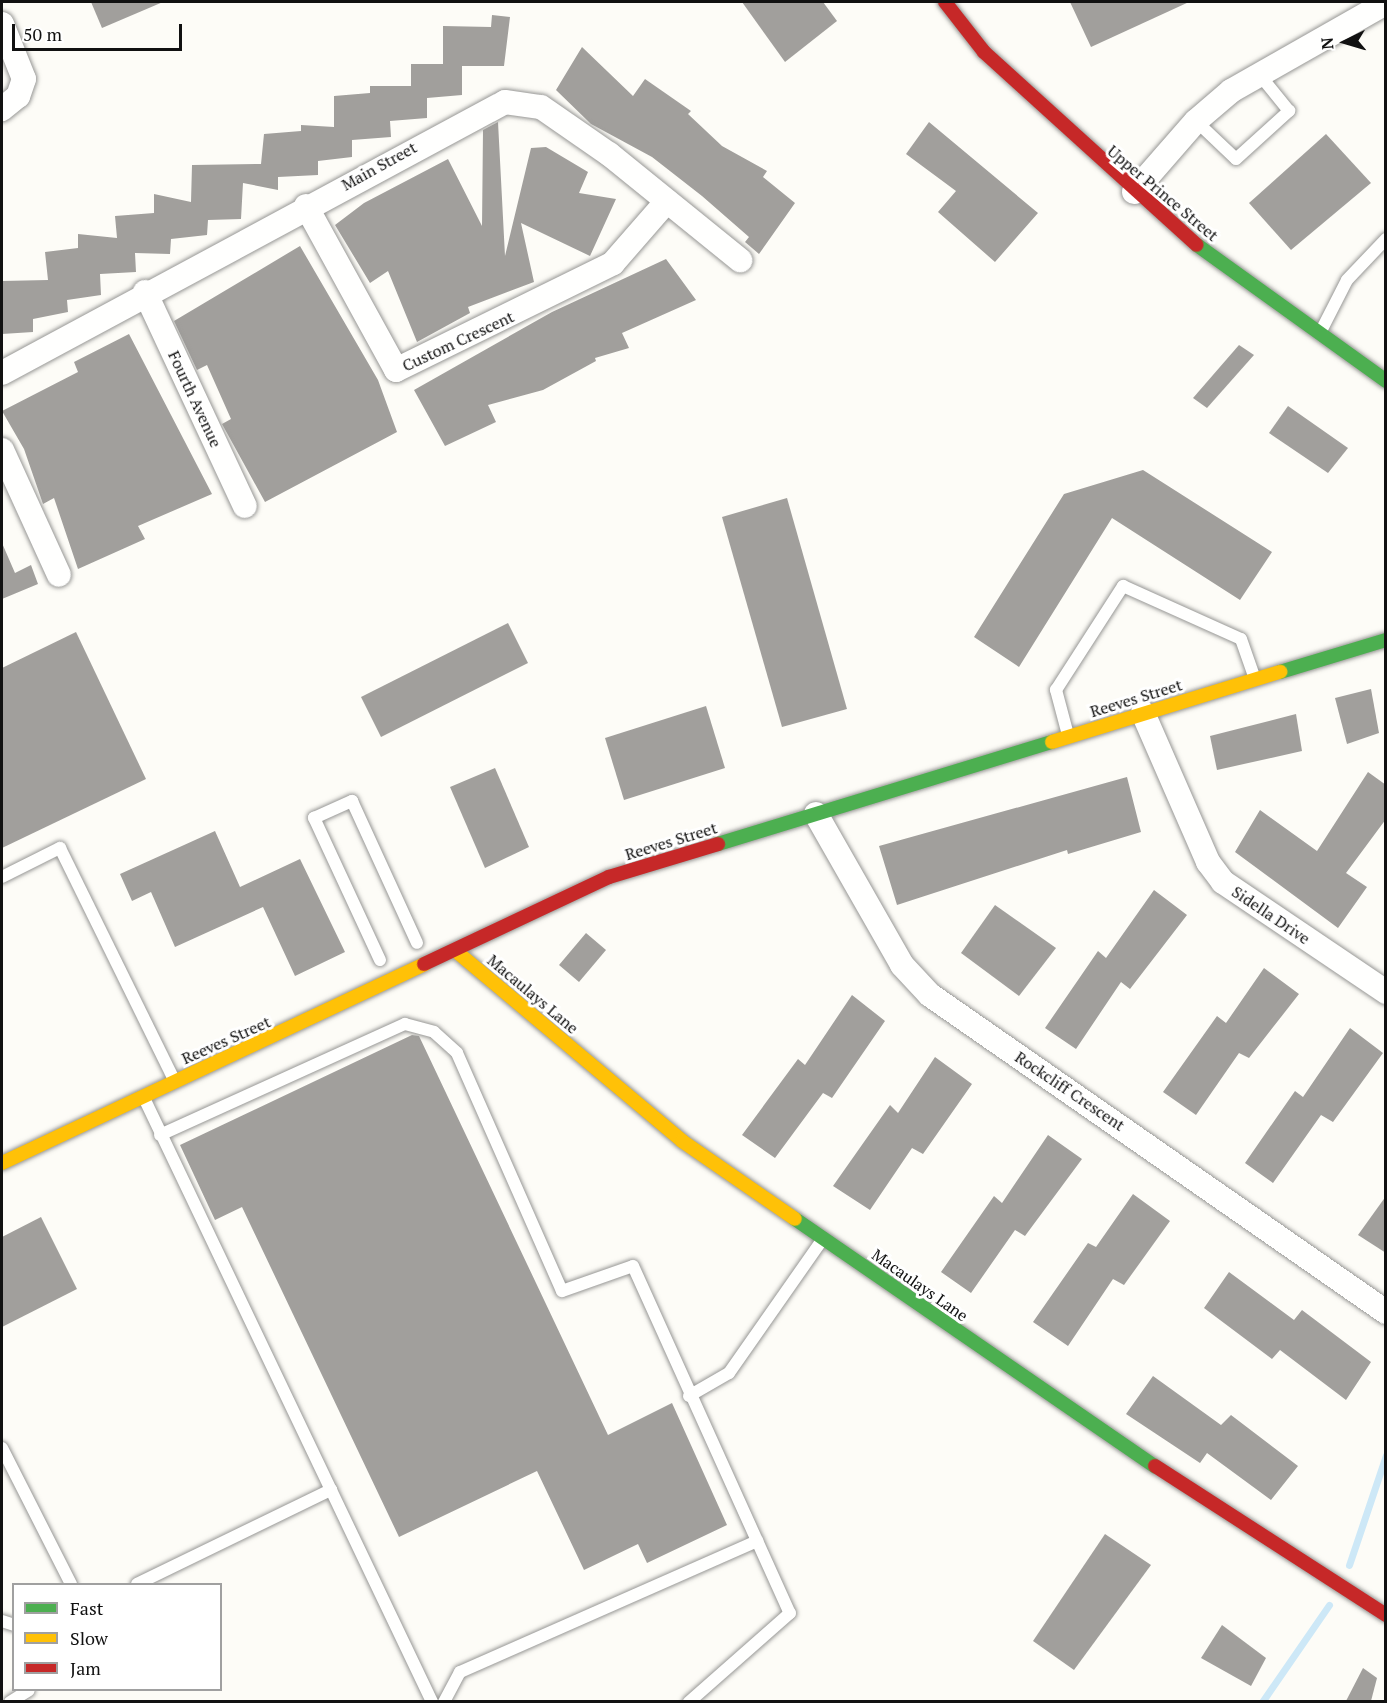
<!DOCTYPE html>
<style>
body{margin:0}
#map{position:relative;width:1387px;height:1703px;overflow:hidden;background:#fdfcf7;font-family:"PT Serif",serif}
div>[style]{position:absolute}
.stream>*{height:7px;margin:-3.5px;padding:0 3.5px;transform-origin:3.5px;border-radius:3.5px;background:#cde8f7}
.building>*{inset:0;background:#a19f9c}
.roads{filter:drop-shadow(0 0 2px #979795) drop-shadow(0 0 2px #979795)}
.lane>*{height:12px;margin:-6px;padding:0 6px;transform-origin:6px;border-radius:6px;background:#fffffe}
.street>*{height:24px;margin:-12px;padding:0 12px;transform-origin:12px;border-radius:12px;background:#fffffe}
.fast>*{height:14px;margin:-7px;padding:0 7px;transform-origin:7px;border-radius:7px;background:#4caf50}
.slow>*{height:14px;margin:-7px;padding:0 7px;transform-origin:7px;border-radius:7px;background:#ffc107}
.jam>*{height:14px;margin:-7px;padding:0 7px;transform-origin:7px;border-radius:7px;background:#c62828}
span{translate:-50% -50%;white-space:nowrap;text-align:center;line-height:1.15;-webkit-text-stroke:6px #fff;paint-order:stroke}
.street-label{font-size:16px;color:#111}
.frame{position:absolute;inset:0;border:3px solid #111;pointer-events:none}
.legend{position:absolute;left:12px;top:1583px;width:210px;height:108px;box-sizing:border-box;background:#fff;border:2px solid #a0a0a0;margin:0;padding:8px 10px;list-style:none;font-size:18px;color:#111}
.legend li{display:flex;align-items:center;gap:12px;height:30px}
.legend b{width:30px;border:2px solid #a0a0a0}
.north{position:absolute;left:1315px;top:12px;width:60px;height:60px;-webkit-text-stroke:4px #fff;paint-order:stroke;rotate:265deg;font-size:16px;font-weight:700;line-height:24px;text-align:center;color:#111}
.north::after{content:'';display:block;margin:auto;width:21px;height:27px;background:#111;clip-path:polygon(50% 0,100% 100%,50% 72%,0 100%)}
.scale{position:absolute;left:12px;top:24px;width:170px;height:27px;box-sizing:border-box;border:3px solid #111;border-top:0;padding-left:8px;font-size:18px;line-height:21px;white-space:nowrap;color:#111;-webkit-text-stroke:4px #fff;paint-order:stroke}
</style>
<div id="map">
<div class="stream">
<i style="left:1349px;top:1565px;width:116px;rotate:-71.4deg"></i>
<i style="left:1262px;top:1702px;width:118px;rotate:-55.4deg"></i>
</div>
<div class="building">
<i style="clip-path:polygon(91px 2px,163px 2px,102px 28px)"></i>
<i style="clip-path:polygon(742px 2px,823px 2px,837px 21px,785px 62px)"></i>
<i style="clip-path:polygon(1070px 2px,1189px 2px,1091px 47px)"></i>
<i style="clip-path:polygon(492px 15px,510px 17px,504px 66px,462px 66px,462px 95px,427px 98px,427px 118px,390px 121px,391px 137px,352px 140px,352px 157px,318px 161px,318px 175px,278px 177px,278px 190px,243px 183px,241px 219px,208px 220px,207px 235px,171px 239px,170px 254px,135px 253px,136px 272px,100px 274px,101px 295px,67px 300px,68px 312px,33px 319px,33px 332px,2px 334px,2px 281px,48px 280px,45px 252px,78px 248px,78px 234px,117px 238px,115px 216px,154px 213px,154px 194px,191px 202px,192px 165px,261px 164px,264px 134px,301px 131px,301px 125px,334px 127px,334px 96px,370px 93px,370px 86px,411px 86px,411px 64px,443px 64px,443px 26px,491px 27px)"></i>
<i style="clip-path:polygon(582px 47px,633px 96px,645px 79px,691px 111px,688px 114px,722px 146px,767px 171px,763px 177px,795px 203px,759px 254px,745px 242px,749px 237px,702px 196px,652px 157px,591px 124px,556px 90px)"></i>
<i style="clip-path:polygon(498px 122px,505px 256px,531px 148px,546px 147px,588px 172px,579px 193px,616px 199px,590px 256px,521px 223px,534px 282px,468px 307px,470px 313px,417px 342px,388px 271px,370px 283px,335px 225px,364px 203px,448px 159px,482px 226px,483px 130px)"></i>
<i style="clip-path:polygon(929px 122px,1038px 213px,995px 262px,938px 212px,956px 191px,906px 154px)"></i>
<i style="clip-path:polygon(1326px 134px,1371px 183px,1291px 250px,1249px 203px)"></i>
<i style="clip-path:polygon(300px 246px,378px 380px,397px 432px,265px 502px,222px 424px,231px 419px,207px 365px,197px 370px,174px 321px)"></i>
<i style="clip-path:polygon(666px 259px,696px 300px,622px 333px,629px 348px,595px 358px,596px 361px,543px 390px,488px 405px,496px 422px,445px 446px,414px 390px,552px 312px)"></i>
<i style="clip-path:polygon(129px 334px,212px 494px,138px 526px,145px 539px,78px 569px,54px 498px,43px 504px,24px 449px,2px 411px,78px 372px,74px 362px)"></i>
<i style="clip-path:polygon(1239px 345px,1254px 355px,1207px 408px,1193px 398px)"></i>
<i style="clip-path:polygon(1288px 406px,1348px 448px,1328px 473px,1269px 433px)"></i>
<i style="clip-path:polygon(1143px 470px,1272px 552px,1240px 600px,1112px 518px,1019px 667px,974px 637px,1064px 494px)"></i>
<i style="clip-path:polygon(787px 498px,847px 709px,782px 727px,722px 517px)"></i>
<i style="clip-path:polygon(2px 543px,15px 573px,31px 565px,38px 584px,2px 599px)"></i>
<i style="clip-path:polygon(508px 623px,528px 663px,381px 737px,361px 697px)"></i>
<i style="clip-path:polygon(76px 632px,146px 779px,2px 848px,2px 668px)"></i>
<i style="clip-path:polygon(1371px 689px,1379px 733px,1347px 744px,1335px 698px)"></i>
<i style="clip-path:polygon(706px 706px,725px 768px,624px 800px,605px 738px)"></i>
<i style="clip-path:polygon(1296px 714px,1302px 751px,1217px 770px,1210px 736px)"></i>
<i style="clip-path:polygon(495px 768px,529px 847px,485px 868px,450px 787px)"></i>
<i style="clip-path:polygon(1368px 772px,1386px 785px,1386px 819px,1346px 873px,1367px 887px,1338px 928px,1235px 852px,1260px 810px,1317px 851px)"></i>
<i style="clip-path:polygon(1127px 777px,1141px 832px,1068px 854px,1067px 850px,897px 905px,879px 846px)"></i>
<i style="clip-path:polygon(215px 831px,240px 887px,300px 859px,345px 952px,295px 976px,263px 907px,175px 947px,151px 892px,132px 901px,120px 874px)"></i>
<i style="clip-path:polygon(1154px 890px,1187px 915px,1130px 989px,1121px 982px,1076px 1049px,1045px 1028px,1098px 951px,1106px 958px)"></i>
<i style="clip-path:polygon(995px 905px,1056px 948px,1019px 996px,961px 953px)"></i>
<i style="clip-path:polygon(586px 933px,606px 950px,579px 982px,559px 965px)"></i>
<i style="clip-path:polygon(1264px 968px,1299px 994px,1249px 1058px,1239px 1053px,1196px 1115px,1163px 1092px,1217px 1016px,1226px 1023px)"></i>
<i style="clip-path:polygon(852px 995px,885px 1021px,832px 1098px,823px 1093px,775px 1158px,742px 1135px,798px 1059px,805px 1065px)"></i>
<i style="clip-path:polygon(1350px 1028px,1383px 1053px,1333px 1122px,1321px 1115px,1273px 1183px,1245px 1163px,1295px 1091px,1303px 1097px)"></i>
<i style="clip-path:polygon(412px 1035px,419px 1036px,608px 1435px,672px 1403px,727px 1525px,647px 1563px,638px 1544px,584px 1570px,537px 1471px,399px 1537px,242px 1207px,215px 1220px,180px 1145px)"></i>
<i style="clip-path:polygon(935px 1057px,972px 1084px,923px 1154px,912px 1148px,870px 1210px,833px 1186px,890px 1105px,898px 1113px)"></i>
<i style="clip-path:polygon(1048px 1135px,1082px 1159px,1025px 1236px,1015px 1230px,971px 1293px,941px 1272px,994px 1196px,1002px 1203px)"></i>
<i style="clip-path:polygon(1133px 1194px,1170px 1221px,1124px 1285px,1113px 1279px,1068px 1346px,1033px 1322px,1088px 1243px,1096px 1247px)"></i>
<i style="clip-path:polygon(1386px 1196px,1386px 1253px,1358px 1235px)"></i>
<i style="clip-path:polygon(41px 1217px,77px 1289px,2px 1327px,2px 1237px)"></i>
<i style="clip-path:polygon(1229px 1272px,1294px 1320px,1302px 1310px,1371px 1362px,1346px 1400px,1280px 1350px,1272px 1359px,1204px 1308px)"></i>
<i style="clip-path:polygon(1153px 1376px,1221px 1425px,1231px 1415px,1298px 1466px,1271px 1500px,1207px 1453px,1200px 1463px,1126px 1414px)"></i>
<i style="clip-path:polygon(1105px 1534px,1151px 1565px,1074px 1670px,1033px 1641px)"></i>
<i style="clip-path:polygon(1222px 1625px,1266px 1658px,1251px 1686px,1201px 1658px)"></i>
<i style="clip-path:polygon(1363px 1668px,1377px 1678px,1371px 1701px,1346px 1701px)"></i>
</div>
<div class="roads">
<div class="lane">
<i style="left:1196px;top:121px;width:55px;rotate:43.5deg"></i>
<i style="left:1236px;top:159px;width:72px;rotate:-42.2deg"></i>
<i style="left:1289px;top:111px;width:48px;rotate:-129deg"></i>
<i style="left:1320px;top:333px;width:59px;rotate:-63deg"></i>
<i style="left:1347px;top:280px;width:57px;rotate:-46.4deg"></i>
<i style="left:1068px;top:735px;width:47px;rotate:-104.9deg"></i>
<i style="left:1056px;top:690px;width:124px;rotate:-57.2deg"></i>
<i style="left:1123px;top:586px;width:129px;rotate:24.2deg"></i>
<i style="left:1241px;top:639px;width:42px;rotate:70.7deg"></i>
<i style="left:2px;top:877px;width:65px;rotate:-26.6deg"></i>
<i style="left:60px;top:848px;width:258px;rotate:63.8deg"></i>
<i style="left:380px;top:960px;width:157px;rotate:-114.9deg"></i>
<i style="left:314px;top:818px;width:42px;rotate:-24.1deg"></i>
<i style="left:352px;top:801px;width:156px;rotate:65.4deg"></i>
<i style="left:160px;top:1135px;width:269px;rotate:-24.4deg"></i>
<i style="left:405px;top:1024px;width:30px;rotate:15deg"></i>
<i style="left:434px;top:1032px;width:31px;rotate:42deg"></i>
<i style="left:457px;top:1053px;width:260px;rotate:66.2deg"></i>
<i style="left:562px;top:1291px;width:75px;rotate:-19.4deg"></i>
<i style="left:633px;top:1266px;width:381px;rotate:65.7deg"></i>
<i style="left:790px;top:1613px;width:135px;rotate:138.6deg"></i>
<i style="left:689px;top:1396px;width:46px;rotate:-29.9deg"></i>
<i style="left:729px;top:1373px;width:164px;rotate:-55deg"></i>
<i style="left:2px;top:1448px;width:153px;rotate:63.1deg"></i>
<i style="left:331px;top:1490px;width:235px;rotate:64.5deg"></i>
<i style="left:137px;top:1584px;width:216px;rotate:-25.9deg"></i>
<i style="left:331px;top:1490px;width:434px;rotate:-115.5deg"></i>
<i style="left:2px;top:1621px;width:13px;rotate:18deg"></i>
<i style="left:10px;top:1702px;width:22px;rotate:-32deg"></i>
<i style="left:444px;top:1702px;width:34px;rotate:-62deg"></i>
<i style="left:460px;top:1672px;width:325px;rotate:-23.8deg"></i>
</div>
<div class="street">
<i style="left:2px;top:24px;width:59px;rotate:68.2deg"></i>
<i style="left:24px;top:79px;width:18px;rotate:109deg"></i>
<i style="left:18px;top:96px;width:21px;rotate:141deg"></i>
<i style="left:1134px;top:192px;width:94px;rotate:-48.9deg"></i>
<i style="left:1196px;top:121px;width:46px;rotate:-40.6deg"></i>
<i style="left:1231px;top:91px;width:178px;rotate:-29.6deg"></i>
<i style="left:306px;top:206px;width:187px;rotate:61.2deg"></i>
<i style="left:396px;top:370px;width:242px;rotate:-26.2deg"></i>
<i style="left:613px;top:263px;width:82px;rotate:-48.9deg"></i>
<i style="left:145px;top:292px;width:236px;rotate:65deg"></i>
<i style="left:2px;top:373px;width:571px;rotate:-28.31deg"></i>
<i style="left:505px;top:102px;width:36px;rotate:8deg"></i>
<i style="left:541px;top:107px;width:83px;rotate:34.7deg"></i>
<i style="left:609px;top:154px;width:169px;rotate:39deg"></i>
<i style="left:2px;top:450px;width:137px;rotate:65.5deg"></i>
<i style="left:1143px;top:713px;width:163px;rotate:66.4deg"></i>
<i style="left:1208px;top:862px;width:25px;rotate:53deg"></i>
<i style="left:1223px;top:882px;width:197px;rotate:34deg"></i>
<i style="left:816px;top:814px;width:174px;rotate:60.3deg"></i>
<i style="left:902px;top:965px;width:41px;rotate:47deg"></i>
<i style="left:930px;top:995px;width:555px;rotate:34.81deg"></i>
</div>
<div class="fast">
<i style="left:1197px;top:245px;width:233px;rotate:35.7deg"></i>
<i style="left:1280px;top:672px;width:111px;rotate:-16.8deg"></i>
<i style="left:718px;top:844px;width:349px;rotate:-17deg"></i>
<i style="left:795px;top:1219px;width:437px;rotate:34.5deg"></i>
</div>
<div class="slow">
<i style="left:1052px;top:742px;width:239px;rotate:-17.1deg"></i>
<i style="left:457px;top:952px;width:294px;rotate:40deg"></i>
<i style="left:682px;top:1141px;width:137px;rotate:34.6deg"></i>
<i style="left:2px;top:1163px;width:467px;rotate:-25.2deg"></i>
</div>
<div class="jam">
<i style="left:945px;top:2px;width:63px;rotate:52deg"></i>
<i style="left:984px;top:52px;width:287px;rotate:42.2deg"></i>
<i style="left:424px;top:964px;width:204px;rotate:-25.2deg"></i>
<i style="left:609px;top:877px;width:114px;rotate:-16.8deg"></i>
<i style="left:1155px;top:1466px;width:275px;rotate:32.8deg"></i>
</div>
</div>
<div class="street-label">
<span style="left:379px;top:166px;rotate:-29deg">Main Street</span>
<span style="left:1163px;top:193px;rotate:40deg">Upper Prince Street</span>
<span style="left:458px;top:341px;rotate:-25deg">Custom Crescent</span>
<span style="left:195px;top:399px;rotate:65deg">Fourth Avenue</span>
<span style="left:1136px;top:698px;rotate:-17deg">Reeves Street</span>
<span style="left:671px;top:841px;rotate:-17deg">Reeves Street</span>
<span style="left:1271px;top:915px;rotate:34deg">Sidella Drive</span>
<span style="left:533px;top:994px;rotate:40deg">Macaulays Lane</span>
<span style="left:226px;top:1040px;rotate:-24deg">Reeves Street</span>
<span style="left:1070px;top:1091px;rotate:34deg">Rockcliff Crescent</span>
<span style="left:920px;top:1285px;rotate:35deg">Macaulays Lane</span>
</div>
<div class="frame"></div>
<ul class="legend">
<li><b style="height:8px;background:#4caf50"></b>Fast</li>
<li><b style="height:8px;background:#ffc107"></b>Slow</li>
<li><b style="height:8px;background:#c62828"></b>Jam</li>
</ul>
<div class="north">N</div>
<div class="scale">50 m</div>
</div>
